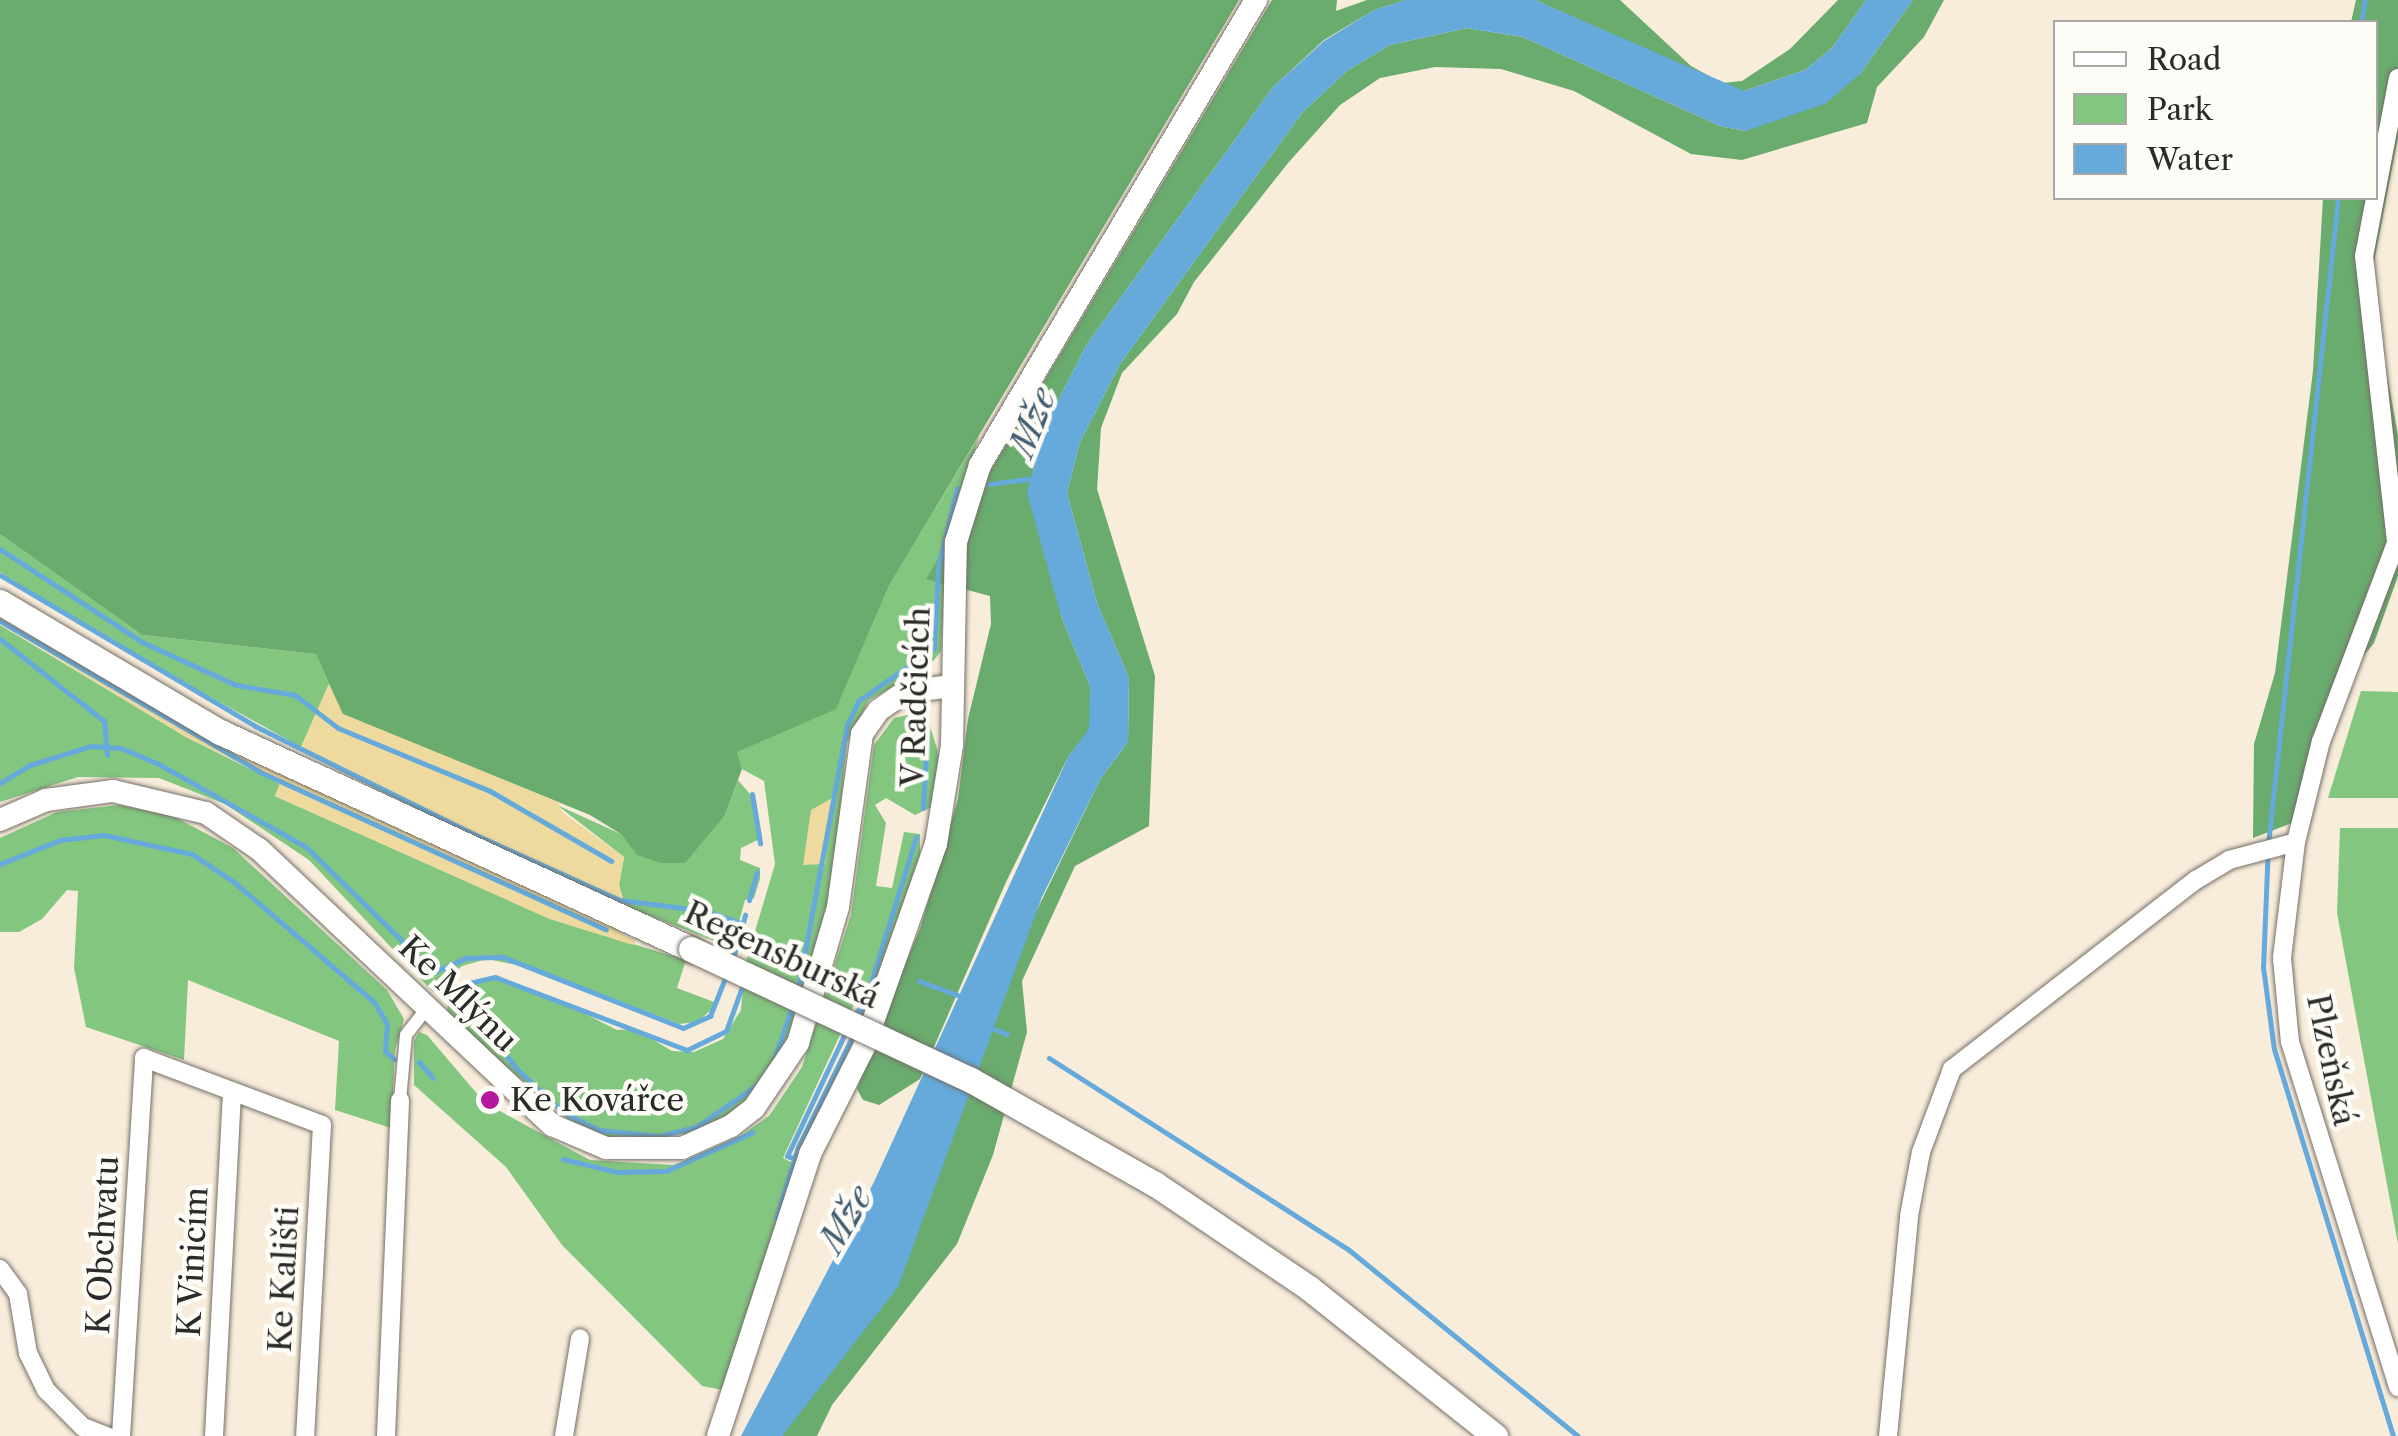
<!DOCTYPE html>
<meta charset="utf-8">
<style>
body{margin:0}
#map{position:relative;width:2398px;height:1436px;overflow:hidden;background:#f8ecda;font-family:"Libre Caslon Text",serif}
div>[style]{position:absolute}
.green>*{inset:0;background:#83c680}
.forest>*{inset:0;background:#6aab6e}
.sand>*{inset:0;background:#eeda9e}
.water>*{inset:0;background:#65aadb}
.stream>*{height:5px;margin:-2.5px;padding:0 2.5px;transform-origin:2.5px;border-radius:2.5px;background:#65aadb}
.roads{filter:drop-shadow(0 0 2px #736f68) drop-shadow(0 0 2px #736f68)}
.pedestrian>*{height:12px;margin:-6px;padding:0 6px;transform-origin:6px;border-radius:6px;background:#fff}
.minor>*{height:18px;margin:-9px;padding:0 9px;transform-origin:9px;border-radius:9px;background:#fff}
.tertiary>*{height:22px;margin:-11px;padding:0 11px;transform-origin:11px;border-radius:11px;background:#fff}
.secondary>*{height:25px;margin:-12.5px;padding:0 12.5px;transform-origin:12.5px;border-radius:12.5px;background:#fff}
.bridges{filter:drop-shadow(0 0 2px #736f68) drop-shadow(0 0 2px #736f68)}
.secondary-bridge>*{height:25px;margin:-12.5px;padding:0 12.5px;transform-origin:12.5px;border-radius:12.5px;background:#fff}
.dots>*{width:28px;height:28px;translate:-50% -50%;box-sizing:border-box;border:5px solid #fdfcf7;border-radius:50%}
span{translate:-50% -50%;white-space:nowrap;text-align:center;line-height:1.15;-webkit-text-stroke:9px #fdfcf7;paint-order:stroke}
.street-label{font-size:32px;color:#2b2b2b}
.poi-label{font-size:32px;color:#2b2b2b}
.left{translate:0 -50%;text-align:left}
.water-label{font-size:35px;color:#425e71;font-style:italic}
.legend{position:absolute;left:2053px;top:20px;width:325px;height:180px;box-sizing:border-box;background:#fdfcf7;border:2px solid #a9a8a5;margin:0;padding:12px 18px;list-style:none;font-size:30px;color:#2b2b2b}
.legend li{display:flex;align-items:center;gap:20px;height:50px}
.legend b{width:50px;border:2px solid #a9a8a5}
</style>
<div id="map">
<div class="green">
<i style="clip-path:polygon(979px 436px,947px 537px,941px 651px,930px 665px,869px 700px,847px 743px,831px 902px,784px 1050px,760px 1088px,730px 1115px,688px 1134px,611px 1138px,574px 1125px,447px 1015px,448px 998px,467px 981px,493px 978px,550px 996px,617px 1030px,635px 1029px,672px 1051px,694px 1052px,723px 1039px,741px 1010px,745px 965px,775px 864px,764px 781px,742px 769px,736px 752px,836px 708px,889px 586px)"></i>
<i style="clip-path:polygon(0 534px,142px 635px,316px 654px,329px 684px,301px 747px,105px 639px,0 572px)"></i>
<i style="clip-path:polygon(0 625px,186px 737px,280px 784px,275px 796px,550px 919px,686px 960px,677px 988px,714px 1002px,711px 1010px,697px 1022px,679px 1024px,536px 969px,487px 959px,462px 966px,433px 992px,309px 860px,225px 804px,159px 778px,78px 777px,0 802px)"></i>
<i style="clip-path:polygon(2361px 691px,2398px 692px,2398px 798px,2328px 798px)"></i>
<i style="clip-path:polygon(917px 713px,929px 723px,939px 755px,932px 807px,915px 815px,886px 798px,875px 805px,886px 823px,876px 886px,892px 888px,904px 832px,920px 834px,920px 861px,872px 997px,857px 998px,783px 1158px,795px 1164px,723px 1390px,702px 1386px,562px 1245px,506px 1167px,414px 1085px,414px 1041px,419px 1032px,427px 1035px,485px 1103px,590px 1160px,673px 1165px,727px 1145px,769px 1116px,802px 1067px,851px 915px,874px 745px,894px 718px)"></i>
<i style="clip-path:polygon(738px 780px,756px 801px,762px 838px,741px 848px,740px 860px,760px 868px,760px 879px,754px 898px,745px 900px,732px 948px,625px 906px,619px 885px,624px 857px,557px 805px,621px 834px,638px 855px,725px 815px)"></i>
<i style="clip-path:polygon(119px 805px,173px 816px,233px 848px,387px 990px,404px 1019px,395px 1050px,391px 1128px,335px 1110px,339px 1041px,188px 980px,184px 1060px,86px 1027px,74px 968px,78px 891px,67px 890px,42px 919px,19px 932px,0 932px,0 838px,57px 812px)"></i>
<i style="clip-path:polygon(2340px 828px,2398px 828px,2398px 1244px,2337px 913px)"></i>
</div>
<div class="forest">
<i style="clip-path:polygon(0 0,1239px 0,889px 586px,836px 709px,737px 752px,742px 769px,725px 815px,685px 863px,661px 863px,637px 855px,621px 834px,590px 815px,342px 714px,316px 654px,142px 635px,0 534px)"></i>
<i style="clip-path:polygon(1272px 0,1337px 0,1336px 11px,1367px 0,1406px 0,1374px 10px,1324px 40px,1273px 87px,1087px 344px,1044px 428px,1061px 616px,1090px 686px,1090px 729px,1068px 757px,1006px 882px,920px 1079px,879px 1105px,863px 1100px,857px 1089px,865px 1059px,920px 929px,958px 799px,968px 719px,991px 624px,990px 596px,926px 579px)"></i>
<i style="clip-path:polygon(1535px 0,1620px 0,1691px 66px,1722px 83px,1742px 81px,1790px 49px,1838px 0,1866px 0,1832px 48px,1805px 70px,1744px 91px,1732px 89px)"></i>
<i style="clip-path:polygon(1913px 0,1944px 0,1924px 37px,1877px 87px,1867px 123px,1742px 160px,1691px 154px,1574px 91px,1501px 69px,1435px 67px,1380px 78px,1340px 105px,1288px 163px,1194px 282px,1177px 314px,1122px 373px,1101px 428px,1097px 489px,1155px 676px,1149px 826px,1075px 866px,1022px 981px,1027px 1032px,993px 1155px,957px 1244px,832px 1405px,817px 1436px,782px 1436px,1101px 778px,1128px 742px,1129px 678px,1097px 603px,1067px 493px,1080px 442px,1120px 364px,1302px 113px,1347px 71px,1390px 45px,1467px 28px,1523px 37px,1720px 126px,1745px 131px,1860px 74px)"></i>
<i style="clip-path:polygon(2356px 0,2398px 0,2398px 137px,2370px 283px,2398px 435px,2398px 576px,2374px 643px,2334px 692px,2292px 823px,2253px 838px,2254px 744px,2275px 673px,2313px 371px,2323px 198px,2376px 198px,2376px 22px,2351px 22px)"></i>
</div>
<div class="sand">
<i style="clip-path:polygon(0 614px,203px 733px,620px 925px,618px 932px,636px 941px,633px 945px,550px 919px,275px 796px,280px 783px,186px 737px,0 624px)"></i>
<i style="clip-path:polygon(329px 684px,343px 714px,558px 802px,562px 812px,624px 857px,619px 885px,625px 906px,461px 833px,301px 747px)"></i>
<i style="clip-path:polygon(834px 797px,825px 864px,803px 865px,811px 810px)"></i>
</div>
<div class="water">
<i style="clip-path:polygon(1406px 0,1535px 0,1744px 91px,1805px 70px,1832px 48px,1866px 0,1913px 0,1860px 74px,1825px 104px,1745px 131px,1720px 126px,1523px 37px,1467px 28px,1390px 45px,1347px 71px,1302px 113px,1120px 364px,1080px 442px,1067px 493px,1097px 603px,1129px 678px,1128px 742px,1101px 778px,1042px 897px,898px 1287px,782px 1436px,741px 1436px,874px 1182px,1068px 757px,1089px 729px,1090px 686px,1061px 616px,1027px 493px,1044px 428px,1087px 344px,1273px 87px,1324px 41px,1374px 10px)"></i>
</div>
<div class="stream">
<i style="left:2361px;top:22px;width:22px;rotate:-80deg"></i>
<i style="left:2338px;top:198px;width:650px;rotate:96.18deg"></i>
<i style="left:2268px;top:844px;width:123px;rotate:92.3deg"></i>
<i style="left:2263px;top:967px;width:83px;rotate:82.4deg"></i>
<i style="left:2274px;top:1049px;width:405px;rotate:72.9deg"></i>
<i style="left:989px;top:484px;width:47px;rotate:-7.3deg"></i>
<i style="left:0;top:549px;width:170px;rotate:33.2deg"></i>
<i style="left:142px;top:642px;width:103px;rotate:24.6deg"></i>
<i style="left:236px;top:685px;width:60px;rotate:9.6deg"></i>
<i style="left:295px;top:695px;width:54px;rotate:37.5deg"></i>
<i style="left:338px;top:728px;width:165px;rotate:22.5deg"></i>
<i style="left:490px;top:791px;width:140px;rotate:30deg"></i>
<i style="left:0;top:575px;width:296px;rotate:30.6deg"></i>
<i style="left:255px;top:726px;width:249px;rotate:26.3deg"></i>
<i style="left:478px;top:836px;width:156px;rotate:24.3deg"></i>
<i style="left:620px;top:900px;width:88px;rotate:7.2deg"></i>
<i style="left:707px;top:911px;width:37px;rotate:20deg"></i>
<i style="left:0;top:621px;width:301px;rotate:30.1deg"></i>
<i style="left:260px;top:772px;width:380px;rotate:24.5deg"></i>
<i style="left:0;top:639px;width:132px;rotate:38.3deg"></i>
<i style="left:104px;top:721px;width:34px;rotate:85deg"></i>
<i style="left:914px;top:720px;width:21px;rotate:51deg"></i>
<i style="left:927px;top:736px;width:72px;rotate:93.2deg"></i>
<i style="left:0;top:783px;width:35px;rotate:-31deg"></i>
<i style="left:30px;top:765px;width:64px;rotate:-17.3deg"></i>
<i style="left:91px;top:746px;width:30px;rotate:4deg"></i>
<i style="left:121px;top:748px;width:39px;rotate:23deg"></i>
<i style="left:157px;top:763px;width:171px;rotate:29.4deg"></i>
<i style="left:306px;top:847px;width:179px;rotate:44.3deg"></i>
<i style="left:434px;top:972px;width:34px;rotate:-24deg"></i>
<i style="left:465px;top:958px;width:38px;rotate:-2deg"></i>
<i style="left:503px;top:957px;width:193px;rotate:21.5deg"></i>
<i style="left:683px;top:1028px;width:30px;rotate:-24deg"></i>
<i style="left:710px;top:1016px;width:46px;rotate:-68.4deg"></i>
<i style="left:752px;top:794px;width:50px;rotate:80.7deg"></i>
<i style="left:0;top:864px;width:65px;rotate:-21.8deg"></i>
<i style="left:60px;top:840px;width:44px;rotate:-6.5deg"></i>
<i style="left:104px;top:835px;width:90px;rotate:12.2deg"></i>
<i style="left:192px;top:854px;width:50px;rotate:33.7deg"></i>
<i style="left:234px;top:882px;width:184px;rotate:40.6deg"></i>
<i style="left:374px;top:1002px;width:26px;rotate:59deg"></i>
<i style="left:387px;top:1024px;width:27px;rotate:94deg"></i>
<i style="left:385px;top:1051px;width:12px;rotate:42deg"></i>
<i style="left:749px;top:900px;width:29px;rotate:-74deg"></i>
<i style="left:733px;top:958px;width:45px;rotate:-74.4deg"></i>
<i style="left:919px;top:981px;width:47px;rotate:20deg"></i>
<i style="left:743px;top:984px;width:50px;rotate:109.9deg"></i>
<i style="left:726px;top:1031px;width:43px;rotate:154deg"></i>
<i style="left:687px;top:1050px;width:205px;rotate:-159.2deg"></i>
<i style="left:495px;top:977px;width:26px;rotate:167deg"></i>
<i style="left:470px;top:983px;width:22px;rotate:103deg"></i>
<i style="left:465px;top:1004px;width:83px;rotate:51.3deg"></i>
<i style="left:517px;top:1069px;width:63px;rotate:43.1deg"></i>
<i style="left:563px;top:1112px;width:40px;rotate:26.6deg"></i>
<i style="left:599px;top:1130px;width:60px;rotate:5.7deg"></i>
<i style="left:659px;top:1136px;width:38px;rotate:-14deg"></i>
<i style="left:696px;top:1127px;width:74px;rotate:-34.5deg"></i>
<i style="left:798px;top:989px;width:269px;rotate:-79.5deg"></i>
<i style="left:847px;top:725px;width:26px;rotate:-65deg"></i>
<i style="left:858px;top:701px;width:93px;rotate:-34.9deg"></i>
<i style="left:934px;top:648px;width:81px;rotate:-87.2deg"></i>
<i style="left:938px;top:567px;width:81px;rotate:-76.5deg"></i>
<i style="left:853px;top:1016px;width:18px;rotate:-49deg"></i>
<i style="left:859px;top:1021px;width:193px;rotate:-72.8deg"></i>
<i style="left:991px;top:1028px;width:17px;rotate:21deg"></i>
<i style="left:1049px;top:1058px;width:356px;rotate:32.6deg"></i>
<i style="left:1349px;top:1250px;width:295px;rotate:39.1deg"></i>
<i style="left:774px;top:1059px;width:58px;rotate:-70.9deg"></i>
<i style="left:419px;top:1062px;width:21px;rotate:49deg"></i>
<i style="left:793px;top:1158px;width:6px;rotate:-162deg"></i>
<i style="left:787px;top:1156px;width:138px;rotate:-64.7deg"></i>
<i style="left:563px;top:1159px;width:56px;rotate:13.5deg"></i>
<i style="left:617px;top:1172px;width:49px;rotate:-1.2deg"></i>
<i style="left:666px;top:1171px;width:95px;rotate:-24.1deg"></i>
<i style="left:776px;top:1218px;width:74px;rotate:-72.8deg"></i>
<i style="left:798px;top:1147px;width:125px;rotate:-63.8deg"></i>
</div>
<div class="roads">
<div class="pedestrian">
<i style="left:400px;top:1100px;width:65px;rotate:-84.7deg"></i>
<i style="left:406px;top:1035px;width:33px;rotate:-52deg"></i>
</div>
<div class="minor">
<i style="left:2398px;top:78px;width:181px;rotate:100.8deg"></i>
<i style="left:2364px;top:256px;width:289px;rotate:83.6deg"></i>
<i style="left:2396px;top:543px;width:212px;rotate:110.7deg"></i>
<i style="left:2321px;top:741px;width:104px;rotate:103.9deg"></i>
<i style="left:2296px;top:842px;width:117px;rotate:96.9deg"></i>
<i style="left:2282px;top:958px;width:84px;rotate:84.6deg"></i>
<i style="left:2290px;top:1042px;width:362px;rotate:72.6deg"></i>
<i style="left:0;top:1269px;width:31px;rotate:54deg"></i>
<i style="left:18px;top:1294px;width:60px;rotate:80.4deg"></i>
<i style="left:28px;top:1353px;width:41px;rotate:64.1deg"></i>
<i style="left:46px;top:1390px;width:52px;rotate:45deg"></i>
<i style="left:83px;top:1427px;width:26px;rotate:21deg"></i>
<i style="left:121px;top:1436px;width:379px;rotate:-86.5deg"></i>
<i style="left:144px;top:1058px;width:190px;rotate:20.6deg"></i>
<i style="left:322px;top:1125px;width:311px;rotate:93.1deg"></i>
<i style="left:214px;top:1436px;width:345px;rotate:-87deg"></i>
<i style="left:386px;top:1436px;width:336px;rotate:-87.6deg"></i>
<i style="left:564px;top:1436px;width:99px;rotate:-80.7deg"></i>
<i style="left:1888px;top:1436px;width:221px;rotate:-84.5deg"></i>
<i style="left:1909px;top:1216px;width:65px;rotate:-79.4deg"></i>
<i style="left:1921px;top:1152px;width:89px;rotate:-69.5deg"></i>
<i style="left:1952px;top:1069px;width:309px;rotate:-37.8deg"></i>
<i style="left:2196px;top:880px;width:39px;rotate:-31deg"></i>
<i style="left:2229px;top:860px;width:69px;rotate:-15deg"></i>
</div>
<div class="tertiary">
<i style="left:0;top:820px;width:50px;rotate:-23.5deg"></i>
<i style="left:46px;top:800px;width:68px;rotate:-7.7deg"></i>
<i style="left:113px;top:791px;width:96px;rotate:13.3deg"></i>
<i style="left:206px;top:813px;width:65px;rotate:34.4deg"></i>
<i style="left:260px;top:850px;width:401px;rotate:43.3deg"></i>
<i style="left:552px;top:1125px;width:59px;rotate:23.1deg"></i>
<i style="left:606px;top:1148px;width:76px"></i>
<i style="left:682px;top:1148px;width:54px;rotate:-24.2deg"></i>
<i style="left:731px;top:1126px;width:29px;rotate:-38deg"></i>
<i style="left:754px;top:1108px;width:78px;rotate:-55.9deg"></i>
<i style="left:798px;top:1043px;width:142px;rotate:-73.6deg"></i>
<i style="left:838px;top:907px;width:175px;rotate:-82.1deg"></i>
<i style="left:862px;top:734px;width:29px;rotate:-55deg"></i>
<i style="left:879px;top:710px;width:32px;rotate:-35deg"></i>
<i style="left:905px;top:692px;width:47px;rotate:-7.3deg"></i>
<i style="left:718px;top:1436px;width:297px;rotate:-71.9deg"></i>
<i style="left:810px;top:1154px;width:120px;rotate:-63.2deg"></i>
<i style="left:864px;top:1047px;width:215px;rotate:-70.5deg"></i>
<i style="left:936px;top:844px;width:100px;rotate:-80.8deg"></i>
<i style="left:952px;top:745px;width:203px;rotate:-88.9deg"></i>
<i style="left:956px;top:542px;width:81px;rotate:-72.7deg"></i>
<i style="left:980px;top:465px;width:541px;rotate:-59.31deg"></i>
</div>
<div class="secondary">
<i style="left:0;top:602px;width:256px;rotate:30.6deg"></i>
<i style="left:220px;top:732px;width:519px;rotate:24.74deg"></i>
</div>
</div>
<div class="bridges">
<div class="secondary-bridge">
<i style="left:691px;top:949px;width:309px;rotate:25.1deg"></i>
<i style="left:971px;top:1080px;width:211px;rotate:29.5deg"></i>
<i style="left:1155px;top:1184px;width:186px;rotate:34deg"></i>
<i style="left:1309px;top:1288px;width:238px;rotate:38.5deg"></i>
</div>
</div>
<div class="dots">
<i style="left:490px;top:1100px;background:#b5179e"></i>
</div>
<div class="street-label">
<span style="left:916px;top:697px;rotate:-88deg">V Radčicích</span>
<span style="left:782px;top:955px;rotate:25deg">Regensburská</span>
<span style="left:458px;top:994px;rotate:44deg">Ke Mlýnu</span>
<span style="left:2331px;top:1060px;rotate:78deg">Plzeňská</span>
<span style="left:103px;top:1245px;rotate:-87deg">K Obchvatu</span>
<span style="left:193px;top:1262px;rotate:-87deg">K Vinicím</span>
<span style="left:284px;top:1279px;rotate:-87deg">Ke Kališti</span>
</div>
<div class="poi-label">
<span class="left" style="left:510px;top:1100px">Ke Kovářce</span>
</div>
<div class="water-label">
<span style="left:1033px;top:422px;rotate:-69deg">Mže</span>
<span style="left:846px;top:1219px;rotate:-60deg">Mže</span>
</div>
<ul class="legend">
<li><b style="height:12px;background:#fff"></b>Road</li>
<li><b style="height:28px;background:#83c680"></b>Park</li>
<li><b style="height:28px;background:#65aadb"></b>Water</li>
</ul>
</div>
